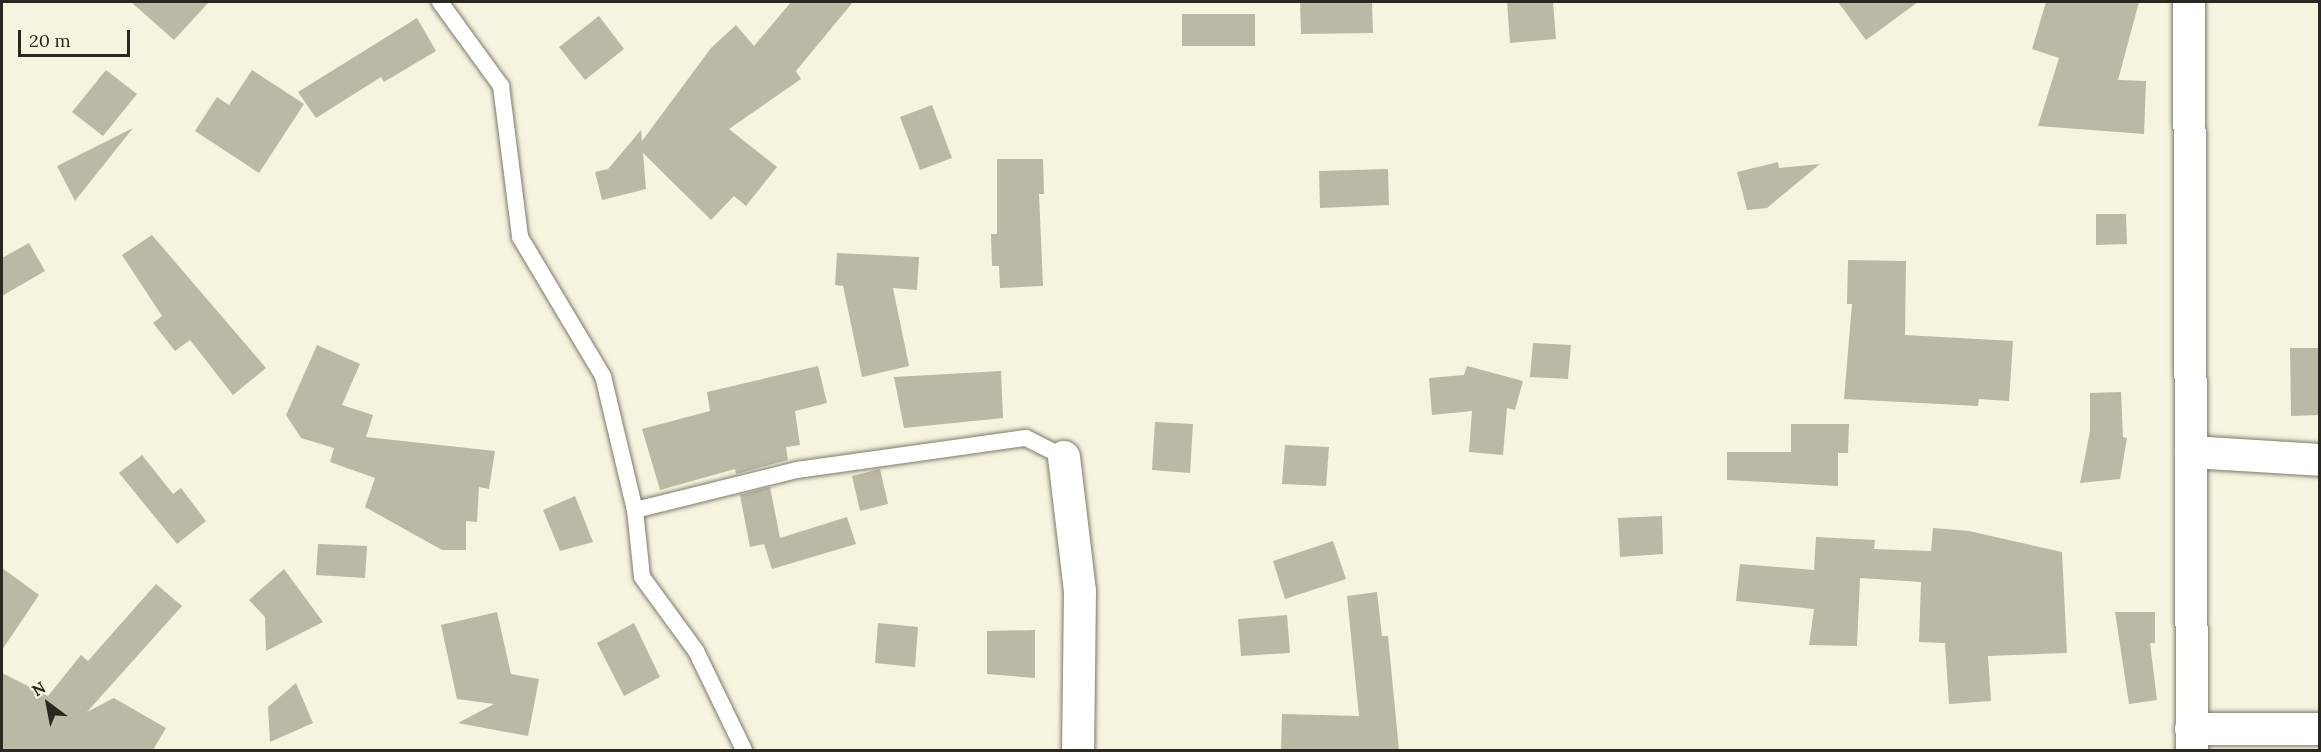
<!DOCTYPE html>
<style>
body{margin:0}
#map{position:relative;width:2321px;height:752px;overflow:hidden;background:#f6f3df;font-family:Lora,serif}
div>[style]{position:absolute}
.building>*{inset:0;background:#bbb9a6}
.roads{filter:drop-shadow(0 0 2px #7c7a69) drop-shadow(0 0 2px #7c7a69)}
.lane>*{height:16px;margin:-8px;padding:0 8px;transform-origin:8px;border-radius:8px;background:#fff}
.street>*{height:32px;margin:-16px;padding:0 16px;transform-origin:16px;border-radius:16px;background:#fff}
span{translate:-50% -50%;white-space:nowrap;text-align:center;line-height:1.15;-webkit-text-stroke:6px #f6f3df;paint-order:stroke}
.frame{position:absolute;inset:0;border:3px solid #282720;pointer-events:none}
.north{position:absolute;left:18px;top:674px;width:60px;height:60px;-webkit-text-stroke:4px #f6f3df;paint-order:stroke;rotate:328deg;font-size:16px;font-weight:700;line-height:24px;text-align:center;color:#282720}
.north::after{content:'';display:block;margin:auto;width:21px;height:27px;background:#282720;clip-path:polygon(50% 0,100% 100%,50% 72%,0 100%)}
.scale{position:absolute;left:18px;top:30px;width:112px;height:27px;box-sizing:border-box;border:3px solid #282720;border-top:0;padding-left:8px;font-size:18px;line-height:21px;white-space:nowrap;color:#282720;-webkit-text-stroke:4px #f6f3df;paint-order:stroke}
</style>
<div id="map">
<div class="building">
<i style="clip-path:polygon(131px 2px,209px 2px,174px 40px)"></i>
<i style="clip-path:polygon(791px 2px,853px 2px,796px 71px,801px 79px,729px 129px,777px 167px,746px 206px,734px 196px,711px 220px,643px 153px,646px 189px,602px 200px,595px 172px,608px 169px,641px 130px,642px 141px,711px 48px,736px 25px,754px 46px)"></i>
<i style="clip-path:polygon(1300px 2px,1372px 2px,1373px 33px,1301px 34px)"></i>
<i style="clip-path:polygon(1507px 2px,1553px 2px,1556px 39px,1510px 43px)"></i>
<i style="clip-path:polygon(1838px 2px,1918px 2px,1866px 40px)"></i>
<i style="clip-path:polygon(2046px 2px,2139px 2px,2118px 80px,2146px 81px,2144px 134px,2038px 126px,2059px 58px,2032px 49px)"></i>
<i style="clip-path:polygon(1182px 14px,1255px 14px,1255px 46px,1182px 46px)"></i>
<i style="clip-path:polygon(599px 16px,624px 49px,585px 80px,559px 47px)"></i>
<i style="clip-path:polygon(417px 18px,436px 51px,384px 82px,381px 77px,316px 118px,298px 92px)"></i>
<i style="clip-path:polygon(106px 70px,137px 94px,103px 136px,72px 112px)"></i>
<i style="clip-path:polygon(252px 70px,304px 104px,259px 173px,195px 131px,217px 97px,229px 105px)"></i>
<i style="clip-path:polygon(932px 105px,952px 158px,920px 170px,900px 117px)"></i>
<i style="clip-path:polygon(133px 128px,75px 201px,57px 166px)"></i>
<i style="clip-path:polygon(997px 159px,1043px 159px,1044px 194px,1039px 194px,1043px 286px,1000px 288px,999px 266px,992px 266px,991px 234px,997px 234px)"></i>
<i style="clip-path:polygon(1778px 162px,1779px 168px,1820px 164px,1767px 208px,1747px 210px,1737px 172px)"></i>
<i style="clip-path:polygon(1388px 169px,1389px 205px,1320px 208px,1319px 171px)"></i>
<i style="clip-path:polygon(2096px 214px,2126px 214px,2127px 244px,2096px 245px)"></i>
<i style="clip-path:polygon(152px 235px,266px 368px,233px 395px,190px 340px,175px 351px,153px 323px,162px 316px,122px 255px)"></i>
<i style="clip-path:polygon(29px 243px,45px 271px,2px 296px,2px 258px)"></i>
<i style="clip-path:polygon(837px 253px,919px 257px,917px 290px,893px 288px,909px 366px,862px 377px,843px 286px,835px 285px)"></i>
<i style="clip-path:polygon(1848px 260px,1906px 261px,1905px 335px,2013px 341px,2009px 401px,1979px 399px,1978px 406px,1844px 399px,1852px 304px,1847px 304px)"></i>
<i style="clip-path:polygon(1533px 343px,1571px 345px,1568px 379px,1530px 377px)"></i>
<i style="clip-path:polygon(317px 345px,360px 364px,342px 405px,373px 415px,366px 437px,495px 451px,489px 489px,479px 487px,477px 522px,466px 521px,466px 550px,442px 550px,365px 507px,375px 478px,330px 462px,334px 448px,301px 438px,286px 415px)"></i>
<i style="clip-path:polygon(2290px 348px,2319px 348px,2319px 415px,2291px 416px)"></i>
<i style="clip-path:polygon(818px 366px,827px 403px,795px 411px,800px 445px,786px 447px,788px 460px,736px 474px,735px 469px,660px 490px,642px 429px,710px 411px,707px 392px)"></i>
<i style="clip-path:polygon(1467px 366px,1523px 381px,1515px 410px,1507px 408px,1503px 455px,1469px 452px,1472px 411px,1432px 415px,1429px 378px,1464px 375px)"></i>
<i style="clip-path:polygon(1001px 371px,1003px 418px,904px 428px,894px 377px)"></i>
<i style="clip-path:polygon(2121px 392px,2123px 437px,2127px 438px,2120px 479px,2080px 483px,2090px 431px,2090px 393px)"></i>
<i style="clip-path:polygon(1155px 422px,1193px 424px,1190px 473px,1152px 470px)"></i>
<i style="clip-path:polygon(1791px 424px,1849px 424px,1848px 453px,1838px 453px,1838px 486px,1727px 480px,1727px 452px,1791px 452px)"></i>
<i style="clip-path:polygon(1285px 445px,1329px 447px,1326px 486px,1282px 484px)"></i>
<i style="clip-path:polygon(142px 455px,173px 494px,181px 488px,206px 521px,177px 544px,119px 473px)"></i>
<i style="clip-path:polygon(880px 469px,888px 504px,860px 511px,852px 476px)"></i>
<i style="clip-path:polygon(770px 487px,780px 538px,847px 517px,856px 544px,772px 569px,764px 544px,750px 547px,740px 495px)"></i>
<i style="clip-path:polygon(575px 496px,593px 542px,560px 551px,543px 510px)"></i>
<i style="clip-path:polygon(1662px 516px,1663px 554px,1620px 557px,1618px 518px)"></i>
<i style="clip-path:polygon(1933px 528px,1969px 531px,2062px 552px,2067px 653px,1988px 656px,1991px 701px,1949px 704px,1945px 643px,1919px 642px,1921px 582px,1860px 578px,1857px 646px,1809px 645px,1814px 609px,1736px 601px,1740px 564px,1814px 570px,1816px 537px,1875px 540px,1874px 549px,1931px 551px)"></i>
<i style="clip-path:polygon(1333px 541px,1346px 579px,1285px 599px,1273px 561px)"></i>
<i style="clip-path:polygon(318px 544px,367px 546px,365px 578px,316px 575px)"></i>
<i style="clip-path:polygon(2px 568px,39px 595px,2px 650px)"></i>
<i style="clip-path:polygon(284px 569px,323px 622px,266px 651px,265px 617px,249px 600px)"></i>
<i style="clip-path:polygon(156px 584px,182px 606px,87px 712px,114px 698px,166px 728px,153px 750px,2px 750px,2px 673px,48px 696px,81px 655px,88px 661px)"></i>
<i style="clip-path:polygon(1377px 592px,1382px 636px,1388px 636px,1399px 750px,1281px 750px,1282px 714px,1359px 716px,1347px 596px)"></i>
<i style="clip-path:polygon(497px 612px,511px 674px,539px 679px,528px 736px,458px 723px,494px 704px,457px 699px,441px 625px)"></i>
<i style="clip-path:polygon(2115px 612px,2155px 612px,2155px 643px,2150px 643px,2157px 700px,2129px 704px)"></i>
<i style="clip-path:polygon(1287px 615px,1290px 653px,1241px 656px,1238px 619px)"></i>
<i style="clip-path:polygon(634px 623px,660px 677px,624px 696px,597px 643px)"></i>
<i style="clip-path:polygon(878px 623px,918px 627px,915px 667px,875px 663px)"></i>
<i style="clip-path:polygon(1035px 630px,1035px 678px,987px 674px,987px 631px)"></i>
<i style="clip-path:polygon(296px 683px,313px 723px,270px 742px,268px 707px)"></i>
</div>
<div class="roads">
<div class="lane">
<i style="left:440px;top:2px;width:104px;rotate:54deg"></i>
<i style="left:501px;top:86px;width:152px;rotate:82.8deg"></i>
<i style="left:520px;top:237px;width:162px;rotate:59.2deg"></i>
<i style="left:603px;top:376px;width:138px;rotate:76.6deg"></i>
<i style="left:635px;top:510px;width:67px;rotate:84deg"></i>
<i style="left:642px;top:577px;width:92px;rotate:53.9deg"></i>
<i style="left:696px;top:651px;width:110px;rotate:64.1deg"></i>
<i style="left:635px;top:510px;width:167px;rotate:-13.9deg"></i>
<i style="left:797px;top:470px;width:231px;rotate:-8deg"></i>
<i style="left:1026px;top:438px;width:42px;rotate:26.6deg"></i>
</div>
<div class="street">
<i style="left:2189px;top:2px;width:748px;rotate:89.77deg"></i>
<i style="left:2191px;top:452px;width:129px;rotate:3.5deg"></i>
<i style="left:1064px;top:457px;width:136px;rotate:83.2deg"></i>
<i style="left:1080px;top:592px;width:158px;rotate:90.7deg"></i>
<i style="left:2191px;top:729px;width:129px"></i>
</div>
</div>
<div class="frame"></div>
<div class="north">N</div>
<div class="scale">20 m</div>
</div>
